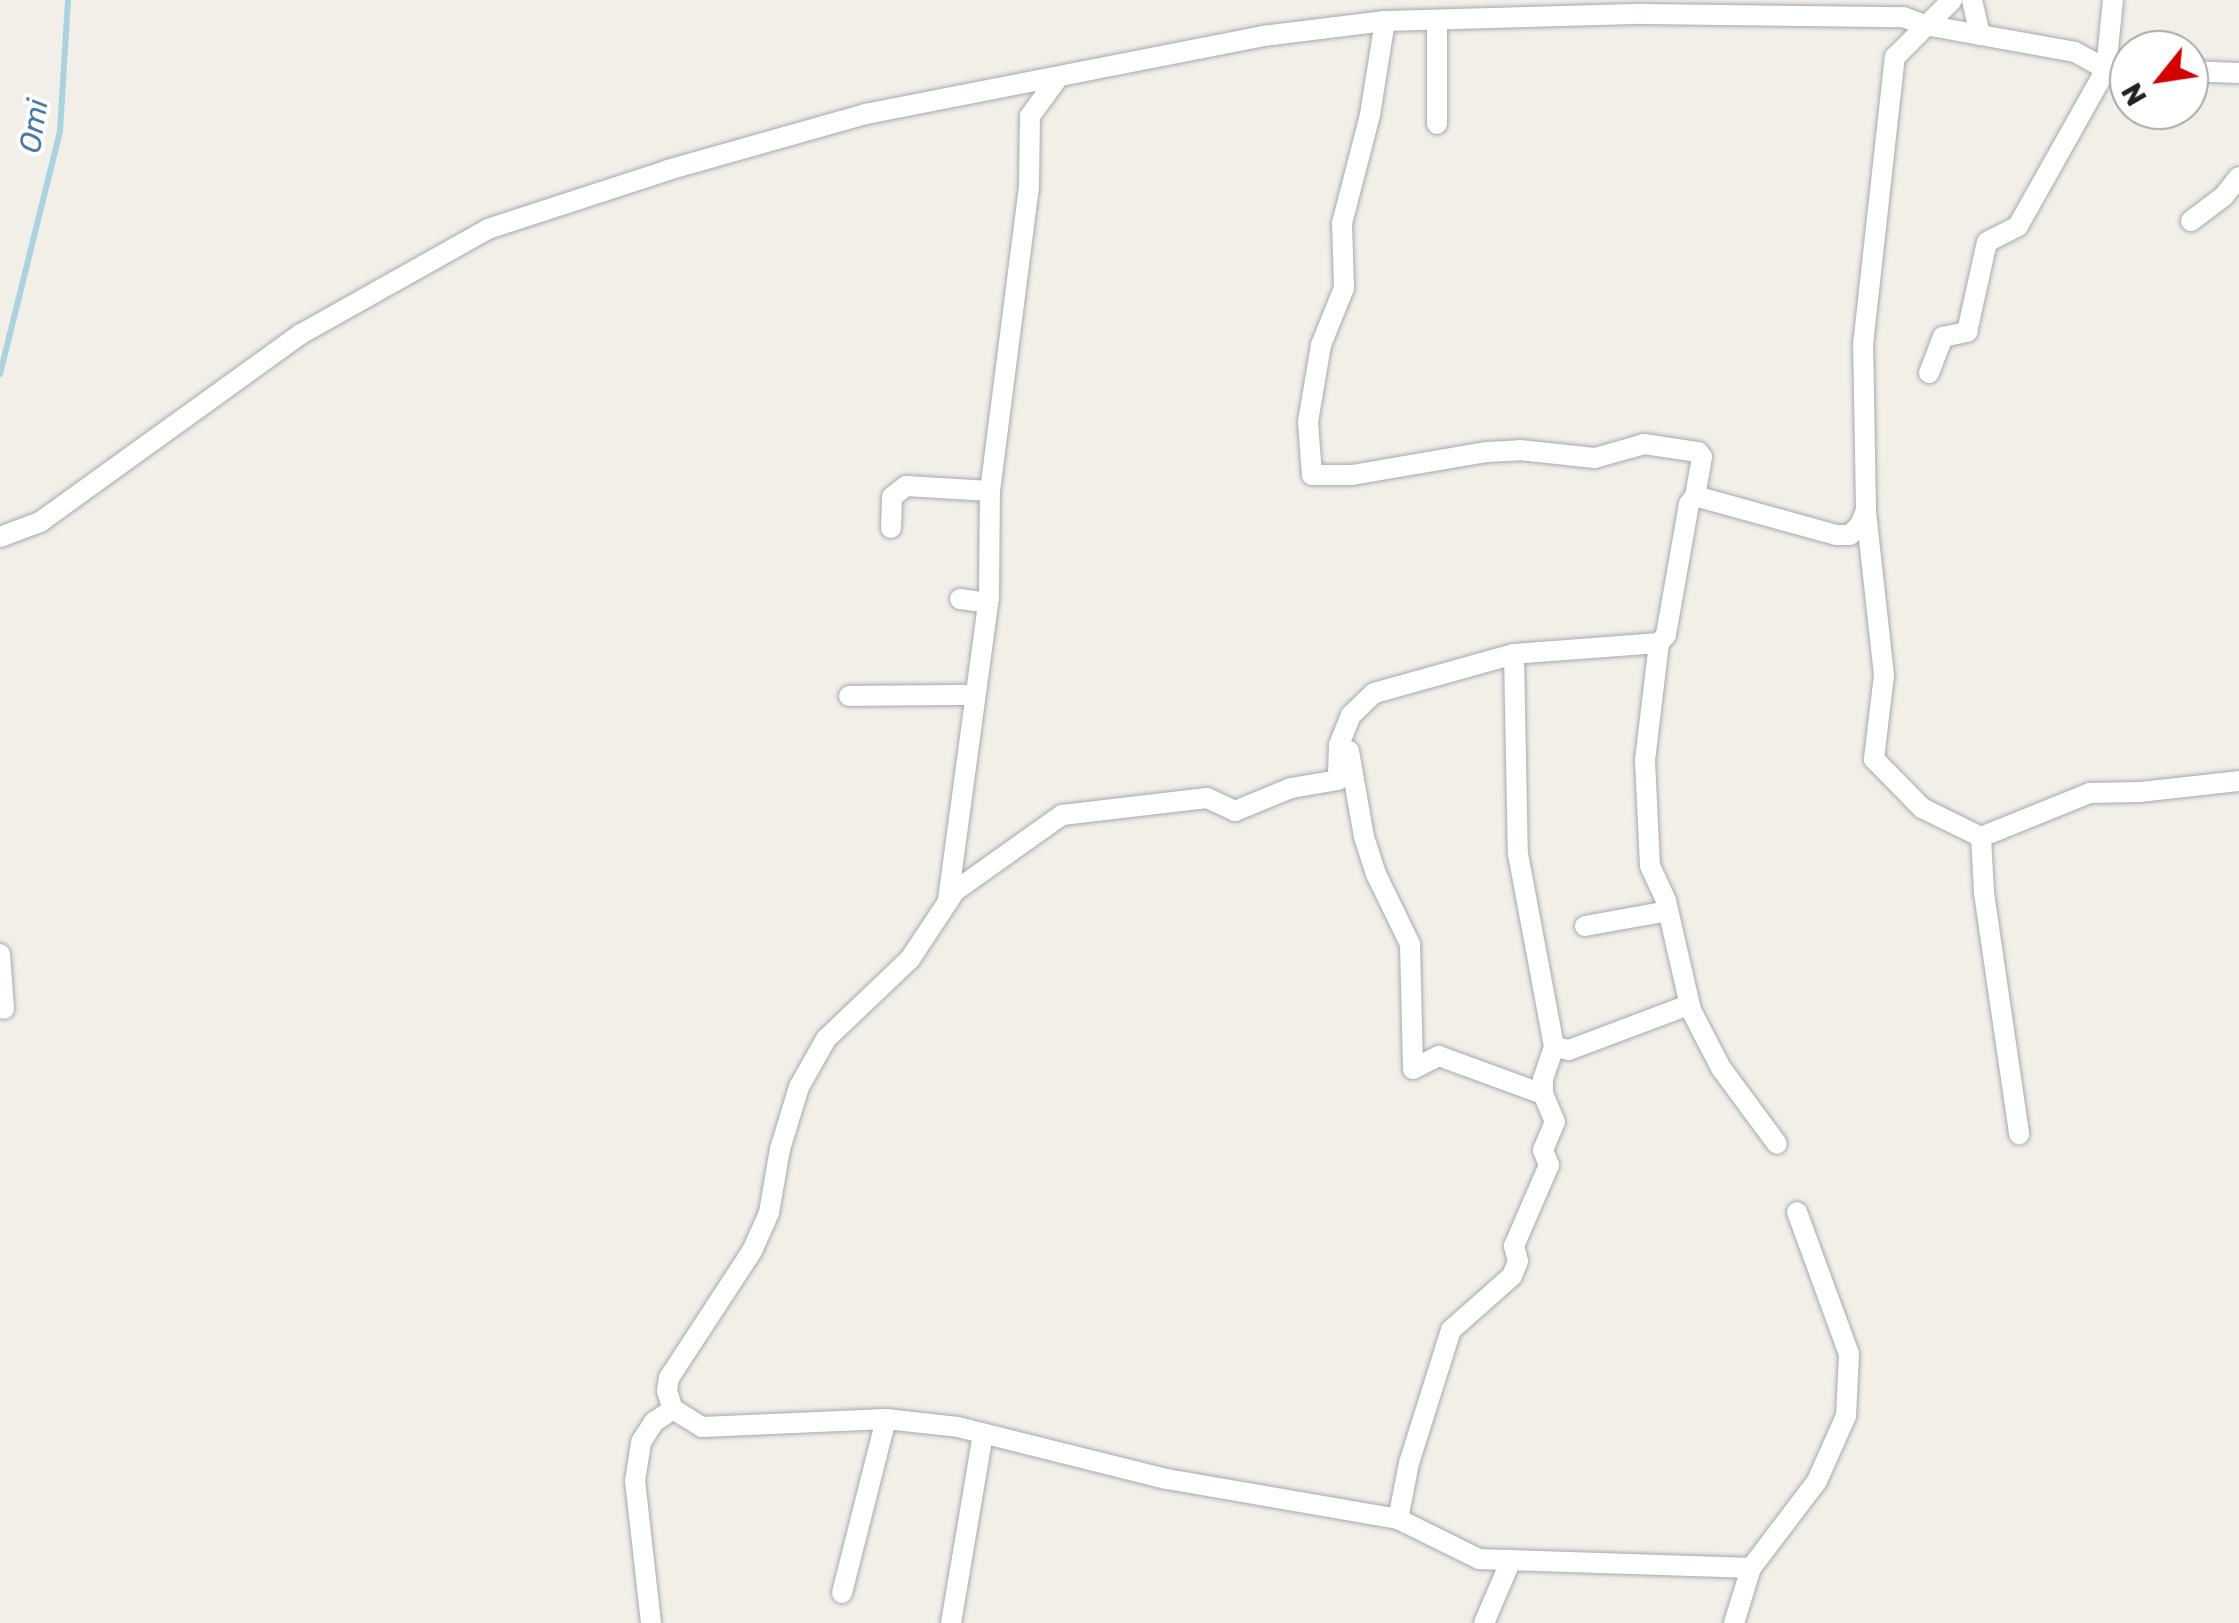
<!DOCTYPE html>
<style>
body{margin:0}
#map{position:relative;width:2239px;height:1623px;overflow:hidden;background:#f2efe9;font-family:Rubik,sans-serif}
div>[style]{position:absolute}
.stream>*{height:6px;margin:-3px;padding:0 3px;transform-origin:3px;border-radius:3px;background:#aad3df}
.roads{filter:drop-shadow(0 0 2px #a9a9a9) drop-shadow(0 0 2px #a9a9a9)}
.street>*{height:20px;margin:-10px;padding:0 10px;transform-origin:10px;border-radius:10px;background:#fff}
span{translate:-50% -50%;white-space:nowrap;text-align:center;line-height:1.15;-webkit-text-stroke:8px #fff;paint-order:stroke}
.water-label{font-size:30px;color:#4a7aab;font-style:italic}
.north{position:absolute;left:2109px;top:30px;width:100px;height:100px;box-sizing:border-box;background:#fff;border:2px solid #a7a7a7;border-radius:50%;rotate:240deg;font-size:28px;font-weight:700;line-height:40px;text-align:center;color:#222}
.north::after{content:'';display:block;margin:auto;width:35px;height:45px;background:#d40000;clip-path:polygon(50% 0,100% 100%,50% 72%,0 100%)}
</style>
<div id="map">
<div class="stream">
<i style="left:0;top:374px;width:250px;rotate:-76.1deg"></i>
<i style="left:60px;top:131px;width:131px;rotate:-86.5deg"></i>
</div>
<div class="roads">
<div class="street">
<i style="left:1972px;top:0;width:36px;rotate:77deg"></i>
<i style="left:1385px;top:21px;width:95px;rotate:99.1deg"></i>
<i style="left:1370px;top:115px;width:112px;rotate:104.5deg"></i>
<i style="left:1342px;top:223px;width:65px;rotate:88.2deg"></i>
<i style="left:1344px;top:288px;width:61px;rotate:112deg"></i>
<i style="left:1321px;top:345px;width:78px;rotate:99.6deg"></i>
<i style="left:1308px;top:422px;width:53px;rotate:85.7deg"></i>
<i style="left:1312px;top:475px;width:40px"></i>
<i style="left:1352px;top:475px;width:137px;rotate:-9.7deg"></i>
<i style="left:1487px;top:452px;width:33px;rotate:-3deg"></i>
<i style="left:1520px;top:450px;width:75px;rotate:6.1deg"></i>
<i style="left:1595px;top:458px;width:51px;rotate:-15.9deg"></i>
<i style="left:1644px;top:444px;width:55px;rotate:8.4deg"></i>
<i style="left:1698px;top:452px;width:6px;rotate:51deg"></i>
<i style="left:1702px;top:457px;width:40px;rotate:100deg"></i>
<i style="left:1695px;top:496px;width:10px;rotate:127deg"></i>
<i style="left:1689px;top:504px;width:133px;rotate:100deg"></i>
<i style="left:1666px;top:635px;width:11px;rotate:131deg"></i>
<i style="left:1659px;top:643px;width:118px;rotate:96.8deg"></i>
<i style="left:1645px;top:760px;width:106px;rotate:87.3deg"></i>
<i style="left:1650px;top:866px;width:38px;rotate:65deg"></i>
<i style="left:1666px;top:901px;width:112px;rotate:77.1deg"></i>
<i style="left:1691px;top:1010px;width:65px;rotate:62.7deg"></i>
<i style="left:1721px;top:1068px;width:94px;rotate:53.6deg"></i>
<i style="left:1437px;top:22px;width:102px;rotate:90deg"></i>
<i style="left:2189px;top:71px;width:50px;rotate:2.3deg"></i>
<i style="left:2191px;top:221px;width:41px;rotate:-37.1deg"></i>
<i style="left:2224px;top:196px;width:24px;rotate:-52deg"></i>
<i style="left:1929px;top:373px;width:39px;rotate:-69deg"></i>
<i style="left:1943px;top:337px;width:25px;rotate:-12deg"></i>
<i style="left:1967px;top:332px;width:92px;rotate:-77.5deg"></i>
<i style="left:1987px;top:242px;width:35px;rotate:-27deg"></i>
<i style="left:2018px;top:226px;width:180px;rotate:-60.7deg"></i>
<i style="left:2106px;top:69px;width:69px;rotate:-84.2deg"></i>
<i style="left:1695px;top:496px;width:147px;rotate:15.4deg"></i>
<i style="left:1837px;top:535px;width:13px"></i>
<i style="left:1850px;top:535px;width:14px;rotate:-45deg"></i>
<i style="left:1860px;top:525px;width:16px;rotate:-68deg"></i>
<i style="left:1866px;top:510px;width:165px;rotate:-91deg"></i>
<i style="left:1863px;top:345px;width:290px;rotate:-83.7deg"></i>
<i style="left:1895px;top:57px;width:81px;rotate:-45deg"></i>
<i style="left:1866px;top:512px;width:164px;rotate:83.7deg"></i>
<i style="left:1884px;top:675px;width:85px;rotate:96.8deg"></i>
<i style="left:1874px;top:759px;width:69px;rotate:45.6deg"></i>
<i style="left:1922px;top:808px;width:66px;rotate:26.2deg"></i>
<i style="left:1981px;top:837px;width:56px;rotate:86.9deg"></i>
<i style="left:1984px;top:893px;width:244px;rotate:81.7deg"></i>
<i style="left:891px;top:528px;width:31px;rotate:-88deg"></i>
<i style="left:892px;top:497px;width:18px;rotate:-38deg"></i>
<i style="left:906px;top:486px;width:84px;rotate:3.4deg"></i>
<i style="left:0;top:537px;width:43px;rotate:-20.6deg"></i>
<i style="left:40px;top:522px;width:322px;rotate:-35.8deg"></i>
<i style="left:301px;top:334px;width:214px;rotate:-29.3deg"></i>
<i style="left:488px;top:229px;width:189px;rotate:-18.1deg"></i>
<i style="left:668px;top:170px;width:206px;rotate:-15.8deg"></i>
<i style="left:866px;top:114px;width:405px;rotate:-11.1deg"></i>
<i style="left:1263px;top:36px;width:123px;rotate:-7deg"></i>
<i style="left:1385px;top:21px;width:258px;rotate:-1.6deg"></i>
<i style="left:1643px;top:14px;width:260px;rotate:0.7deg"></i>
<i style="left:1903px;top:17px;width:23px;rotate:20deg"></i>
<i style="left:1925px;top:25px;width:152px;rotate:10.2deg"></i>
<i style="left:2075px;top:52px;width:35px;rotate:29deg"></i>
<i style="left:2106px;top:69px;width:23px"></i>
<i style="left:960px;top:599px;width:22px;rotate:8deg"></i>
<i style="left:982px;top:602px;width:9px;rotate:-36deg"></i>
<i style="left:989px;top:597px;width:106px;rotate:-89.5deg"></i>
<i style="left:990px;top:491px;width:308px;rotate:-82.7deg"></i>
<i style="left:1029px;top:185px;width:69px;rotate:-89.2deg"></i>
<i style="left:1030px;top:116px;width:46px;rotate:-53.9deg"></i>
<i style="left:1659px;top:643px;width:145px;rotate:175.7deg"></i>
<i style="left:1514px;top:654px;width:145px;rotate:164.4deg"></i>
<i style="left:1374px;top:693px;width:32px;rotate:136deg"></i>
<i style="left:1351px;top:715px;width:32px;rotate:112deg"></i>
<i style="left:1339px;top:745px;width:35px;rotate:92deg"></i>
<i style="left:1338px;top:780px;width:48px;rotate:170.3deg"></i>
<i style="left:1291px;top:788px;width:61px;rotate:157.7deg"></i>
<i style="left:1235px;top:811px;width:31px;rotate:-155deg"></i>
<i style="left:1207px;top:798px;width:146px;rotate:173.3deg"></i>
<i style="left:1062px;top:815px;width:131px;rotate:144.6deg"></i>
<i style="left:955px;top:891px;width:82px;rotate:123.5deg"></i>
<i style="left:910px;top:959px;width:116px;rotate:136.4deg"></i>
<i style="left:826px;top:1039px;width:55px;rotate:119.4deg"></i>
<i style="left:799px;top:1087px;width:65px;rotate:107deg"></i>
<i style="left:780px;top:1149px;width:65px;rotate:99.8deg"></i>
<i style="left:769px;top:1213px;width:42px;rotate:114.1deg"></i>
<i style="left:752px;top:1251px;width:152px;rotate:123.2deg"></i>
<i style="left:669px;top:1378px;width:13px;rotate:99deg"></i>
<i style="left:667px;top:1391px;width:19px;rotate:72deg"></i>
<i style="left:673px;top:1409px;width:34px;rotate:32deg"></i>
<i style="left:702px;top:1427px;width:184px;rotate:-2.5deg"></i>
<i style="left:886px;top:1419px;width:72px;rotate:6.3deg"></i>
<i style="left:958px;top:1427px;width:215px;rotate:14deg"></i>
<i style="left:1167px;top:1479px;width:234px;rotate:9.8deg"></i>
<i style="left:1398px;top:1519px;width:57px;rotate:-78.9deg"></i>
<i style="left:1409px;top:1463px;width:139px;rotate:-72.5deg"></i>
<i style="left:1451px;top:1330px;width:81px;rotate:-41.5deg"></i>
<i style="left:1512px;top:1276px;width:16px;rotate:-68deg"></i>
<i style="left:1518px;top:1261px;width:16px;rotate:-105deg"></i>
<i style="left:1514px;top:1246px;width:88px;rotate:-66.6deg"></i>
<i style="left:1549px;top:1165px;width:16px;rotate:-112deg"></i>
<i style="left:1543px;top:1150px;width:30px;rotate:-67deg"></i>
<i style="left:1555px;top:1122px;width:30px;rotate:-113deg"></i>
<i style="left:1543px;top:1094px;width:15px;rotate:-90deg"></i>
<i style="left:1543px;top:1079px;width:34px;rotate:-71deg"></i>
<i style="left:1554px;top:1047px;width:15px;rotate:11deg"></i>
<i style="left:1569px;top:1050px;width:128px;rotate:-20.6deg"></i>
<i style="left:1514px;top:654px;width:200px;rotate:88.9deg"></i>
<i style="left:1518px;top:854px;width:196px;rotate:79.4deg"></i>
<i style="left:849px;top:696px;width:126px;rotate:-0.5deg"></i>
<i style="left:1349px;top:751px;width:87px;rotate:80.1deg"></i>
<i style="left:1364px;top:837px;width:39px;rotate:72deg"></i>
<i style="left:1376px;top:874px;width:78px;rotate:64.1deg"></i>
<i style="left:1410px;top:944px;width:125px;rotate:88.6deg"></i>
<i style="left:1413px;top:1069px;width:29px;rotate:-27deg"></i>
<i style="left:1439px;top:1056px;width:111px;rotate:20.1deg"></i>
<i style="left:1981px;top:837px;width:118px;rotate:-22deg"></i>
<i style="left:2090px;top:793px;width:50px;rotate:-1.1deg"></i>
<i style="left:2140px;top:792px;width:100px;rotate:-6.3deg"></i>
<i style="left:948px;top:900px;width:306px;rotate:-82.3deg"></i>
<i style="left:1585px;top:926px;width:84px;rotate:-10.2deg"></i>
<i style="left:0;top:954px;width:55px;rotate:85.8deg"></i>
<i style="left:1398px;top:1519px;width:90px;rotate:26.3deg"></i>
<i style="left:1479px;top:1559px;width:272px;rotate:1.9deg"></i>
<i style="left:842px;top:1593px;width:179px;rotate:-75.8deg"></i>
<i style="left:651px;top:1623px;width:143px;rotate:-96.4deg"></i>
<i style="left:635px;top:1481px;width:39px;rotate:-81deg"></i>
<i style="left:641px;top:1442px;width:24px;rotate:-57deg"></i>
<i style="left:654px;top:1422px;width:23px;rotate:-34deg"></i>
<i style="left:951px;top:1623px;width:192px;rotate:-80.4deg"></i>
<i style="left:1484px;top:1623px;width:69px;rotate:-66.8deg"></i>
<i style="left:1734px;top:1623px;width:58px;rotate:-72.8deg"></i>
<i style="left:1751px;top:1568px;width:109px;rotate:-52.8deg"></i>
<i style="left:1817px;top:1481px;width:71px;rotate:-66deg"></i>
<i style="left:1846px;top:1416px;width:62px;rotate:-87.2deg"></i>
<i style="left:1849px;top:1354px;width:151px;rotate:-110.1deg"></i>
</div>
</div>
<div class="water-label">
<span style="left:34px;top:126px;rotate:-81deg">Omi</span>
</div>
<div class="north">N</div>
</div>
